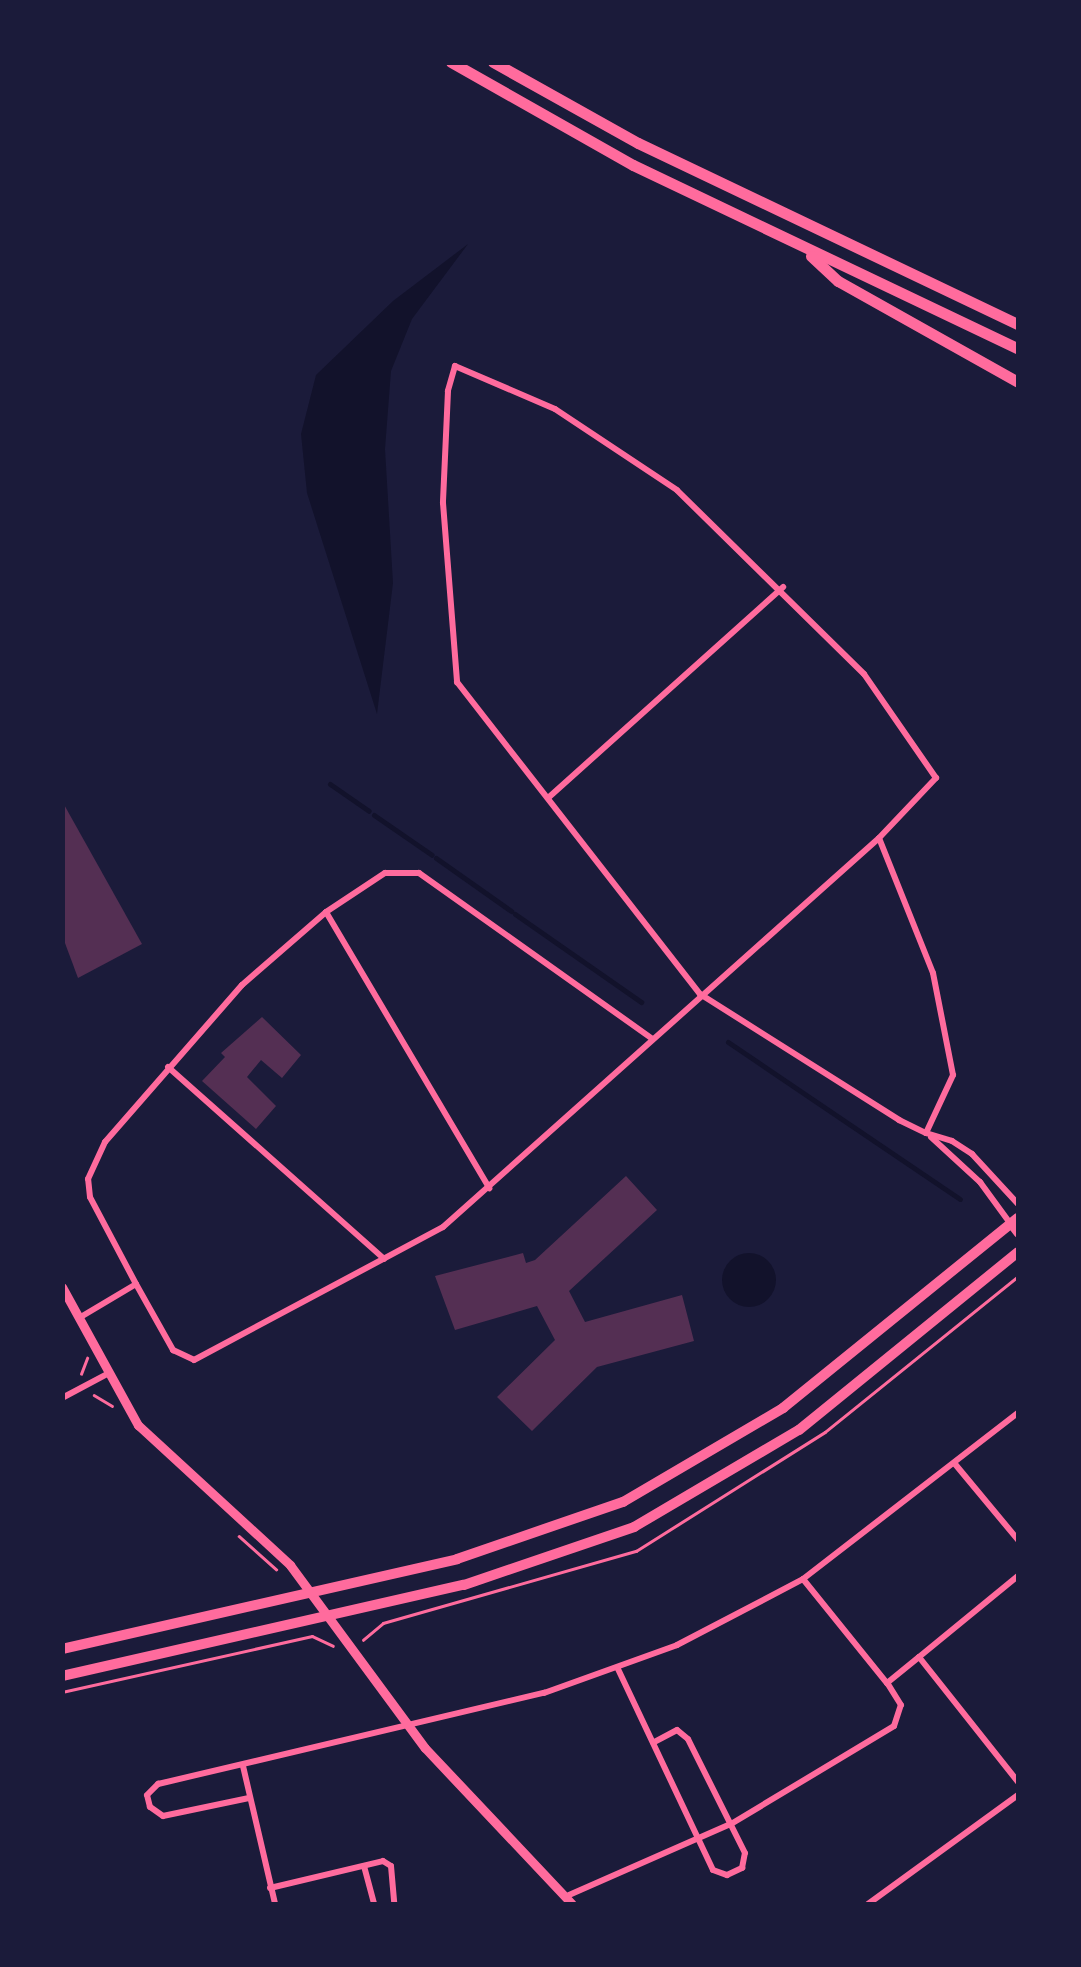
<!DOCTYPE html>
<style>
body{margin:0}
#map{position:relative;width:1081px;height:1967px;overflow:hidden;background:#1b1b3a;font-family:Lato,sans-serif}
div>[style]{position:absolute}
.water>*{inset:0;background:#12122b}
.round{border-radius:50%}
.stream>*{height:5px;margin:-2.5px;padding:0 2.5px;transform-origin:2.5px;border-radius:2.5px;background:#12122b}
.building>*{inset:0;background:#542f53}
.path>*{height:2.5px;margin:-1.25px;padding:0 1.25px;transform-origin:1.25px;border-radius:1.25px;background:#ff6b9d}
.minor>*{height:6px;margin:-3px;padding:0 3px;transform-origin:3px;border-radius:3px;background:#ff6b9d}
.tertiary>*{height:9px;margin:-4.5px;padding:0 4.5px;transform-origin:4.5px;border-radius:4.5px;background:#ff6b9d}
.primary>*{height:10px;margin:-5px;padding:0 5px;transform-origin:5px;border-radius:5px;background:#ff6b9d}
.trunk>*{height:11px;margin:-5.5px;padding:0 5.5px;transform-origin:5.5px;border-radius:5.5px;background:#ff6b9d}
span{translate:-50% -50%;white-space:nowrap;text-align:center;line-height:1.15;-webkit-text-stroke:8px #1b1b3a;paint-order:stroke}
.frame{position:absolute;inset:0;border:65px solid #1b1b3a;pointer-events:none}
</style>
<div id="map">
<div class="water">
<i style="clip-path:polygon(468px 244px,412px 319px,391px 371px,385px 449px,393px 583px,377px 714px,307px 493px,301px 434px,316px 375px,393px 301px)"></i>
<i class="round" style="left:722px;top:1253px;width:54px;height:54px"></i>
</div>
<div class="stream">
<i style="left:330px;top:784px;width:47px;rotate:34.7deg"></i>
<i style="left:374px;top:815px;width:70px;rotate:34.6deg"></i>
<i style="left:436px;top:858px;width:92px;rotate:35.2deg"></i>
<i style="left:515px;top:914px;width:154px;rotate:34.9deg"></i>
<i style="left:728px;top:1042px;width:280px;rotate:34.1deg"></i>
</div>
<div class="building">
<i style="clip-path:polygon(62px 801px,142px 944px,78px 978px,62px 935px)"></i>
<i style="clip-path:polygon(262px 1017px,301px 1055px,282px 1078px,261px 1060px,247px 1077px,276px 1106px,256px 1129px,202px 1081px,225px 1057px,221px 1053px)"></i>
<i style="clip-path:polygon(626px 1176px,657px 1210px,569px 1291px,585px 1322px,682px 1295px,694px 1341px,597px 1367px,532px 1431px,497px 1397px,555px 1340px,537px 1306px,455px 1330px,435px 1276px,523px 1253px,526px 1263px,535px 1260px)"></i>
</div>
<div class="path">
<i style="left:81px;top:1374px;width:17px;rotate:-69deg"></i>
<i style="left:94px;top:1395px;width:21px;rotate:31deg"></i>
<i style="left:239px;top:1536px;width:50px;rotate:41.7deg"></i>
<i style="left:363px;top:1640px;width:26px;rotate:-40deg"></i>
<i style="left:383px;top:1623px;width:263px;rotate:-15.9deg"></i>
<i style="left:636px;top:1551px;width:223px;rotate:-32.2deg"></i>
<i style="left:825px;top:1432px;width:248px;rotate:-38.9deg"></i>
<i style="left:62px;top:1692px;width:256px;rotate:-12.6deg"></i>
<i style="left:312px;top:1636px;width:23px;rotate:25deg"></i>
</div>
<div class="minor">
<i style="left:548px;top:798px;width:316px;rotate:-41.9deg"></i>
<i style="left:326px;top:912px;width:321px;rotate:59.4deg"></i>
<i style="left:168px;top:1067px;width:289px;rotate:41.6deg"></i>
<i style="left:926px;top:1133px;width:64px;rotate:-65deg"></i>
<i style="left:953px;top:1075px;width:104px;rotate:-101.1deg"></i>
<i style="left:933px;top:973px;width:145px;rotate:-111.8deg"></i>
<i style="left:879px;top:838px;width:83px;rotate:-46.5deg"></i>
<i style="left:936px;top:778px;width:126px;rotate:-124.7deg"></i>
<i style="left:864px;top:674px;width:262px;rotate:-135.5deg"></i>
<i style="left:677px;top:490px;width:146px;rotate:-146.4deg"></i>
<i style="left:555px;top:409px;width:109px;rotate:-156.7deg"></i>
<i style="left:455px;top:366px;width:26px;rotate:106deg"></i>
<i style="left:448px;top:391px;width:112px;rotate:92.6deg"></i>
<i style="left:443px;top:503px;width:180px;rotate:85.5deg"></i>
<i style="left:457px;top:682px;width:395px;rotate:52.1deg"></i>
<i style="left:700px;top:994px;width:236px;rotate:32.3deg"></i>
<i style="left:899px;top:1120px;width:30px;rotate:26deg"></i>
<i style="left:926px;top:1133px;width:27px;rotate:17deg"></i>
<i style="left:952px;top:1141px;width:24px;rotate:33deg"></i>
<i style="left:972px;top:1154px;width:68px;rotate:47.4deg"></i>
<i style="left:931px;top:1137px;width:67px;rotate:42.6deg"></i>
<i style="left:980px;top:1182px;width:51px;rotate:53.8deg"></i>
<i style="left:136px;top:1284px;width:98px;rotate:-117.9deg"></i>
<i style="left:90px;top:1197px;width:18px;rotate:-96deg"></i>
<i style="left:88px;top:1179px;width:41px;rotate:-65.3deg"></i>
<i style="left:105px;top:1142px;width:208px;rotate:-48.9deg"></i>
<i style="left:242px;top:985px;width:111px;rotate:-41deg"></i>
<i style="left:326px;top:912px;width:71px;rotate:-33.5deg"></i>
<i style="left:385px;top:873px;width:34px"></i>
<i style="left:419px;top:873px;width:285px;rotate:35.4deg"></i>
<i style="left:79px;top:1318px;width:66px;rotate:-30.8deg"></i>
<i style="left:136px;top:1284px;width:76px;rotate:60.7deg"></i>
<i style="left:173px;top:1350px;width:23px;rotate:25deg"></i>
<i style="left:194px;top:1360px;width:282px;rotate:-28.1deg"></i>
<i style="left:443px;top:1227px;width:584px;rotate:-41.74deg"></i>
<i style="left:62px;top:1398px;width:53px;rotate:-28deg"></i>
<i style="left:955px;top:1464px;width:99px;rotate:50.3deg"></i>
<i style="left:803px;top:1579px;width:134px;rotate:51.1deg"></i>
<i style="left:887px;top:1683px;width:41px;rotate:-39.1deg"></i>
<i style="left:919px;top:1657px;width:159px;rotate:51.6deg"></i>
<i style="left:919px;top:1657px;width:128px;rotate:-39.3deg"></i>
<i style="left:618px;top:1669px;width:222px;rotate:64.7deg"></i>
<i style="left:713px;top:1870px;width:15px;rotate:20deg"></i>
<i style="left:727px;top:1875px;width:17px;rotate:-25deg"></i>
<i style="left:742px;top:1868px;width:15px;rotate:-79deg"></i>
<i style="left:745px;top:1853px;width:127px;rotate:-116.6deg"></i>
<i style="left:688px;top:1739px;width:14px;rotate:-141deg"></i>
<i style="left:677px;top:1730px;width:27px;rotate:152deg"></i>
<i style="left:243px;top:1766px;width:142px;rotate:76.9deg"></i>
<i style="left:249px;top:1798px;width:88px;rotate:168.2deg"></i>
<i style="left:163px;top:1816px;width:16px;rotate:-145deg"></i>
<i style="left:150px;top:1807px;width:12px;rotate:-104deg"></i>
<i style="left:147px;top:1795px;width:16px;rotate:-45deg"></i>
<i style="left:158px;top:1784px;width:397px;rotate:-13.3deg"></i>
<i style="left:544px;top:1693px;width:141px;rotate:-19.8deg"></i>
<i style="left:677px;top:1645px;width:142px;rotate:-27.6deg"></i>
<i style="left:803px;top:1579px;width:272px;rotate:-37.7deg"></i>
<i style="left:364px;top:1866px;width:39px;rotate:75deg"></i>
<i style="left:270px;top:1888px;width:116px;rotate:-13.4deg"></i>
<i style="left:383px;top:1861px;width:9px;rotate:32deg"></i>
<i style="left:391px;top:1866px;width:38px;rotate:85deg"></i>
<i style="left:569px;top:1895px;width:177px;rotate:-23.7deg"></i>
<i style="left:731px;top:1824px;width:190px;rotate:-31deg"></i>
<i style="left:894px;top:1726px;width:22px;rotate:-72deg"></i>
<i style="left:901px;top:1705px;width:26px;rotate:-122deg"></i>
<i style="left:868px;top:1904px;width:185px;rotate:-36deg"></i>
</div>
<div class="tertiary">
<i style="left:1011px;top:1224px;width:11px;rotate:52deg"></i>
<i style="left:62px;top:1287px;width:158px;rotate:61.2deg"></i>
<i style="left:138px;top:1425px;width:207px;rotate:42.6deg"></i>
<i style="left:290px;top:1565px;width:227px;rotate:53.6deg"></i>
<i style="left:425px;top:1748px;width:214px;rotate:46.7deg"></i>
</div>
<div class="primary">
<i style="left:62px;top:1649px;width:405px;rotate:-12.8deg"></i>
<i style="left:457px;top:1559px;width:176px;rotate:-19deg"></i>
<i style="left:623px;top:1502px;width:186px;rotate:-30.4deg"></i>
<i style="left:783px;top:1408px;width:302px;rotate:-39deg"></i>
<i style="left:62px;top:1676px;width:412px;rotate:-12.8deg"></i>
<i style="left:464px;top:1585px;width:180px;rotate:-18.8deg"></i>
<i style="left:634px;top:1527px;width:191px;rotate:-30.5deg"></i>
<i style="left:799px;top:1430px;width:282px;rotate:-39.1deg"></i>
</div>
<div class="trunk">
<i style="left:451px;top:62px;width:209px;rotate:29.5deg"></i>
<i style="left:633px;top:165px;width:427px;rotate:25.5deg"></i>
<i style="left:493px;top:62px;width:166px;rotate:29.2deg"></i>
<i style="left:638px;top:143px;width:421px;rotate:25.5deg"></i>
<i style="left:811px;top:256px;width:37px;rotate:43deg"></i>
<i style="left:838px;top:281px;width:206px;rotate:29.3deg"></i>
</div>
<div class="frame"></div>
</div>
